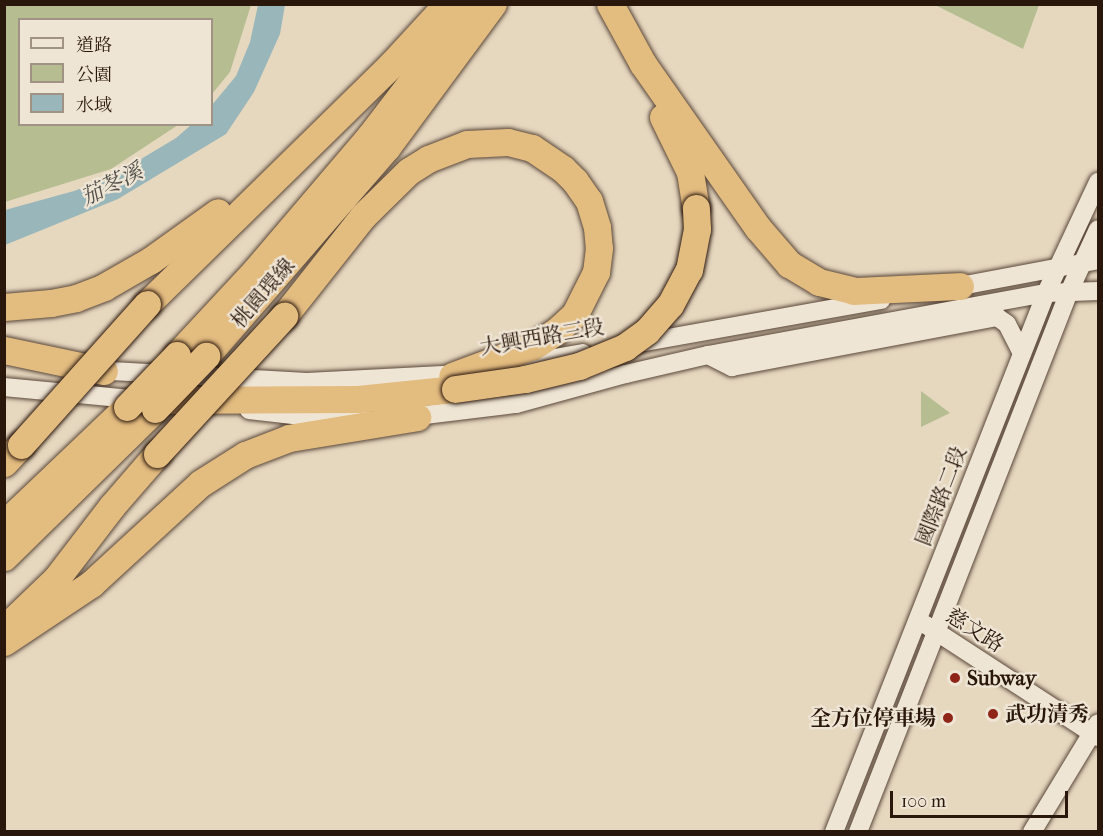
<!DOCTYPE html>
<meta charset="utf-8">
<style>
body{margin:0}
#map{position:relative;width:1103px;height:836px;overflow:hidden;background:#e6d7bf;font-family:"IM FELL French Canon","Noto Serif TC",serif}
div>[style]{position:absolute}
.green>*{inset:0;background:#b6be91}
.water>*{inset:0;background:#99b7bb}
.roads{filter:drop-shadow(0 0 2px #594739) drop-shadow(0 0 2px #594739)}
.minor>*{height:18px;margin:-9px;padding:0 9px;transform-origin:9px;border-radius:9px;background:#efe5d5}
.highway>*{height:27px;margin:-13.5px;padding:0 13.5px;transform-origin:13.5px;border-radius:13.5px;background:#e3bc80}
.bridges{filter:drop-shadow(0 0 2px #2a170c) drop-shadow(0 0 2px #2a170c)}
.highway-bridge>*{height:27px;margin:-13.5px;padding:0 13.5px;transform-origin:13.5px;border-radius:13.5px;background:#e3bc80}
.dots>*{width:16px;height:16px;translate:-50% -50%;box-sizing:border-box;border:3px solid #efe5d5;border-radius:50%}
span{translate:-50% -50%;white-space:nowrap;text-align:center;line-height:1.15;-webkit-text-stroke:4.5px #efe5d5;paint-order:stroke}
.street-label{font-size:21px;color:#2a170c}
.poi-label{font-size:21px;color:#2a170c;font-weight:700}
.left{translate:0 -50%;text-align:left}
.right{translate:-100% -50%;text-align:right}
.water-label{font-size:22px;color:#514f49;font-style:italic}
.frame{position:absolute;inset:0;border:6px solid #2a170c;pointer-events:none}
.legend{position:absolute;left:18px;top:18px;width:195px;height:108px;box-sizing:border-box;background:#efe5d5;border:2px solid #a09385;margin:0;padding:8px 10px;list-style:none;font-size:18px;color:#2a170c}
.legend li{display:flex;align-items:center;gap:12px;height:30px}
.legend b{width:30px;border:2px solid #a09385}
.scale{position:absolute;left:890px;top:791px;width:178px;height:27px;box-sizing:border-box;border:3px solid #2a170c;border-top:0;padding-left:8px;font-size:18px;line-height:21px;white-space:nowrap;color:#2a170c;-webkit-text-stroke:4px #efe5d5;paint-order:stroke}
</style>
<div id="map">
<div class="green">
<i style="clip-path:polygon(5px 4px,251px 4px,251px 5px,230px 72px,212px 94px,212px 20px,20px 20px,20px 124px,178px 125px,111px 169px,5px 202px)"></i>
<i style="clip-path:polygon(935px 5px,1039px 5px,1023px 49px)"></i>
<i style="clip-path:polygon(921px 391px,950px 413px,921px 427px)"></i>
</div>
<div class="water">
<i style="clip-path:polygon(258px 5px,285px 5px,280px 34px,254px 92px,226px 134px,118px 199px,5px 245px,5px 210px,74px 191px,111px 177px,176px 138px,191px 125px,212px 124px,212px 105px,236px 76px,250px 42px)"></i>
</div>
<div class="roads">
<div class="minor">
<i style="left:950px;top:288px;width:151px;rotate:-10.7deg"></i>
<i style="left:634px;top:344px;width:251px;rotate:-10.1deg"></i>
<i style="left:708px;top:355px;width:27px;rotate:27deg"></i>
<i style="left:732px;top:367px;width:270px;rotate:-10.7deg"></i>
<i style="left:997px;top:317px;width:12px;rotate:35deg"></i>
<i style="left:1007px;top:324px;width:33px;rotate:63deg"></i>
<i style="left:504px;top:367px;width:80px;rotate:-10deg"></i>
<i style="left:94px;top:370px;width:213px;rotate:3.2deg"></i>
<i style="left:307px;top:382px;width:155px;rotate:-3deg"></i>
<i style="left:4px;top:387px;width:138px;rotate:5.4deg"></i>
<i style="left:249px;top:410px;width:53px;rotate:6.5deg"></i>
<i style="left:302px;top:416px;width:60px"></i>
<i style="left:408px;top:417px;width:109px;rotate:-6.9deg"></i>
<i style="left:516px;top:404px;width:114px;rotate:-15.3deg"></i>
<i style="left:626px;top:374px;width:84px;rotate:-13deg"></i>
<i style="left:708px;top:355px;width:344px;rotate:-10.4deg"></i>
<i style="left:1046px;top:293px;width:52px;rotate:-2.2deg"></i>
<i style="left:926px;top:625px;width:205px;rotate:33.1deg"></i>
<i style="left:834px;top:832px;width:579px;rotate:-68.53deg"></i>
<i style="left:1046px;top:293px;width:123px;rotate:-64.9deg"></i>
<i style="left:858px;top:832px;width:580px;rotate:-68.66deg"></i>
<i style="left:1069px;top:292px;width:69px;rotate:-65.3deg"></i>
<i style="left:1032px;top:832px;width:127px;rotate:-58.8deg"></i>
</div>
<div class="highway">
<i style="left:610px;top:4px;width:68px;rotate:61.2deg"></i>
<i style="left:643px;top:64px;width:200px;rotate:55deg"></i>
<i style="left:758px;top:228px;width:48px;rotate:49.3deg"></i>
<i style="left:789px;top:264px;width:35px;rotate:31deg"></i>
<i style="left:819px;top:282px;width:36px;rotate:14deg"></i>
<i style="left:854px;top:291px;width:106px;rotate:-2.7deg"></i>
<i style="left:663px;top:117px;width:61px;rotate:63.9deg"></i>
<i style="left:690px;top:172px;width:36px;rotate:81deg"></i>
<i style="left:147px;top:304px;width:342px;rotate:-44.4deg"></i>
<i style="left:391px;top:65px;width:83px;rotate:-47.4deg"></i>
<i style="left:4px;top:307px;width:47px;rotate:-4.9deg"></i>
<i style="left:51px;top:303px;width:25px;rotate:-11deg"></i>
<i style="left:76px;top:298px;width:30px;rotate:-21deg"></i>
<i style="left:104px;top:287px;width:54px;rotate:-29.9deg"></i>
<i style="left:151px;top:260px;width:82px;rotate:-35.6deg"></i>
<i style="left:284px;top:316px;width:127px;rotate:-51.7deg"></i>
<i style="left:363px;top:216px;width:64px;rotate:-44.4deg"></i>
<i style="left:409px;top:171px;width:22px;rotate:-32deg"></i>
<i style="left:428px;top:159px;width:42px;rotate:-21deg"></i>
<i style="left:467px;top:144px;width:41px;rotate:-2.8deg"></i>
<i style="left:508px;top:142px;width:25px;rotate:14deg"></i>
<i style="left:532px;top:148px;width:37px;rotate:34deg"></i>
<i style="left:563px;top:169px;width:17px;rotate:45deg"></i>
<i style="left:575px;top:181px;width:24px;rotate:55deg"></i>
<i style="left:589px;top:201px;width:27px;rotate:73deg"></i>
<i style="left:597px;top:227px;width:21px;rotate:85deg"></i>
<i style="left:599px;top:248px;width:24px;rotate:97deg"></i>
<i style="left:596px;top:272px;width:47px;rotate:116.6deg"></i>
<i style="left:575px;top:314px;width:23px;rotate:137deg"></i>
<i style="left:558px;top:330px;width:30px;rotate:147deg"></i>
<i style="left:533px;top:346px;width:86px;rotate:159.7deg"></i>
<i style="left:4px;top:350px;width:102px;rotate:11.9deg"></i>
<i style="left:177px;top:355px;width:115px;rotate:-47.1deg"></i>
<i style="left:255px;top:271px;width:177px;rotate:-49.6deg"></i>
<i style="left:370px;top:136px;width:166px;rotate:-52.6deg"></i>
<i style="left:206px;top:356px;width:276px;rotate:-49.1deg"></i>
<i style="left:387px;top:147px;width:178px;rotate:-53.5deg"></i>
<i style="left:146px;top:400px;width:212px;rotate:-0.3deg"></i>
<i style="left:358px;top:399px;width:98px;rotate:-5.9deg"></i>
<i style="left:4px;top:463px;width:25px;rotate:-47deg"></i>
<i style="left:4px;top:524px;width:170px;rotate:-43.6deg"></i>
<i style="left:4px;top:557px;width:211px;rotate:-44.4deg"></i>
<i style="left:8px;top:625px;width:66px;rotate:-43.8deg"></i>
<i style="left:56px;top:579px;width:92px;rotate:-52.5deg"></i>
<i style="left:112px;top:506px;width:69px;rotate:-49.1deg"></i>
<i style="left:4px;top:642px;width:105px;rotate:-33.7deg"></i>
<i style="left:91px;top:584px;width:149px;rotate:-42.6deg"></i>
<i style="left:201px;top:483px;width:52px;rotate:-32.5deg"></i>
<i style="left:245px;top:455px;width:47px;rotate:-21.1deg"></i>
<i style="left:289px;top:438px;width:130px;rotate:-9.3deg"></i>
</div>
</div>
<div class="bridges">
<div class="highway-bridge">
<i style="left:455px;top:389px;width:71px;rotate:-8.1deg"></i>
<i style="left:525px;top:379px;width:56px;rotate:-13.5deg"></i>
<i style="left:579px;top:366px;width:50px;rotate:-22.4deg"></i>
<i style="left:625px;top:347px;width:27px;rotate:-36deg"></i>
<i style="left:647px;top:331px;width:35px;rotate:-49deg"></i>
<i style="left:670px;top:305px;width:40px;rotate:-62deg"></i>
<i style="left:689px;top:270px;width:42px;rotate:-79deg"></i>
<i style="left:697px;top:229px;width:21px;rotate:-93deg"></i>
<i style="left:127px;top:407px;width:72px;rotate:-46.1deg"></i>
<i style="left:155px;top:409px;width:74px;rotate:-46.1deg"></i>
<i style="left:21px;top:445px;width:189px;rotate:-48.2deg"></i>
<i style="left:157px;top:454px;width:188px;rotate:-47.4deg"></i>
</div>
</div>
<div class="dots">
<i style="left:955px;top:678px;background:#8f2418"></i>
<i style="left:993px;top:714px;background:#8f2418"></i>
<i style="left:948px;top:718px;background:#8f2418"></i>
</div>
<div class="street-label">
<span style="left:263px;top:293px;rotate:-49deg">桃園環線</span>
<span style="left:542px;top:337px;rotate:-10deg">大興西路三段</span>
<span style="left:941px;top:496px;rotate:-69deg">國際路二段</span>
<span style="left:975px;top:630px;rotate:32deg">慈文路</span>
</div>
<div class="poi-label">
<span class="left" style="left:967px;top:678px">Subway</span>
<span class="left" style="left:1005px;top:714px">武功清秀</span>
<span class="right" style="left:936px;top:718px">全方位停車場</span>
</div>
<div class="water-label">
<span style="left:112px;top:185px;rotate:-27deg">茄苳溪</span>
</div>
<div class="frame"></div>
<ul class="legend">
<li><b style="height:8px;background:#efe5d5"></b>道路</li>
<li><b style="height:16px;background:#b6be91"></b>公園</li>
<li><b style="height:16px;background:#99b7bb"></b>水域</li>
</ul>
<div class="scale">100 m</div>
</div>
